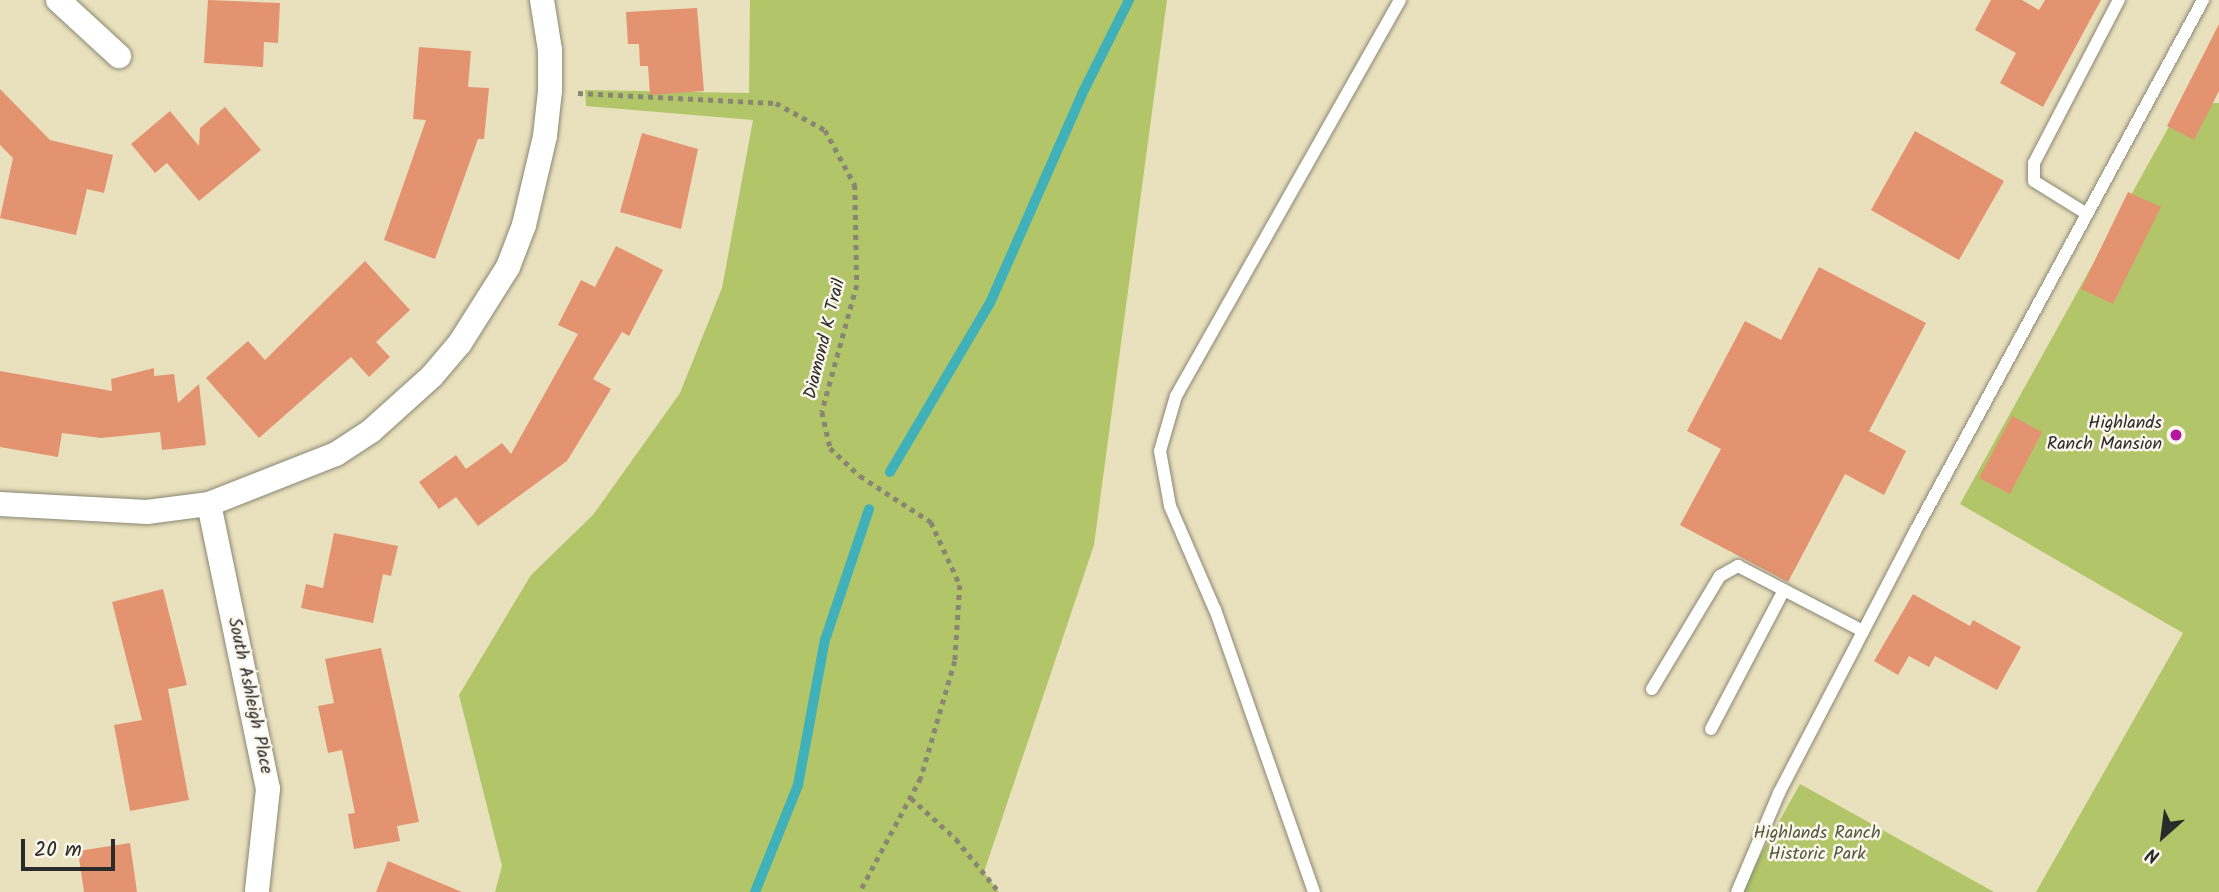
<!DOCTYPE html>
<style>
body{margin:0}
#map{position:relative;width:2219px;height:892px;overflow:hidden;background:#e9e1bd;font-family:Kalam,sans-serif}
div>[style]{position:absolute}
.green>*{inset:0;background:#b2c669}
.stream>*{height:10px;margin:-5px;padding:0 5px;transform-origin:5px;border-radius:5px;background:#40b0b9}
.building>*{inset:0;background:#e49371}
.path>*{height:4.5px;margin-top:-2.25px;transform-origin:0;background:repeating-linear-gradient(90deg,#8a8674 0 5px,transparent 0 10px)}
.roads{filter:drop-shadow(0 0 2px #8a8674) drop-shadow(0 0 2px #8a8674)}
.lane>*{height:12px;margin:-6px;padding:0 6px;transform-origin:6px;border-radius:6px;background:#fff}
.street>*{height:24px;margin:-12px;padding:0 12px;transform-origin:12px;border-radius:12px;background:#fff}
.dots>*{width:19px;height:19px;translate:-50% -50%;box-sizing:border-box;border:4px solid #fbf7ec;border-radius:50%}
span{translate:-50% -50%;white-space:nowrap;text-align:center;line-height:1.15;-webkit-text-stroke:5px #fbf7ec;paint-order:stroke}
.street-label{font-size:18px;color:#2b2b2b}
.poi-label{font-size:18px;color:#2b2b2b}
.right{translate:-100% -50%;text-align:right}
.park-label{font-size:18px;color:#545a3e}
.north{position:absolute;left:2128px;top:801px;width:70px;height:70px;-webkit-text-stroke:5px #fbf7ec;paint-order:stroke;rotate:208deg;font-size:19px;font-weight:700;line-height:28px;text-align:center;color:#2b2b2b}
.north::after{content:'';display:block;margin:auto;width:24px;height:32px;background:#2b2b2b;clip-path:polygon(50% 0,100% 100%,50% 72%,0 100%)}
.scale{position:absolute;left:21px;top:839px;width:94px;height:32px;box-sizing:border-box;border:4px solid #2b2b2b;border-top:0;padding-left:9px;font-size:21px;line-height:24px;white-space:nowrap;color:#2b2b2b;-webkit-text-stroke:5px #fbf7ec;paint-order:stroke}
</style>
<div id="map">
<div class="green">
<i style="clip-path:polygon(750px 0,1167px 0,1094px 545px,984px 872px,999px 892px,495px 892px,502px 866px,459px 695px,531px 575px,593px 515px,680px 393px,722px 288px,753px 120px,586px 106px,585px 90px,749px 93px)"></i>
<i style="clip-path:polygon(2182px 103px,2219px 103px,2219px 892px,2036px 892px,2183px 633px,1960px 504px)"></i>
<i style="clip-path:polygon(1800px 784px,1994px 892px,1740px 892px)"></i>
</div>
<div class="stream">
<i style="left:890px;top:472px;width:196px;rotate:-59.4deg"></i>
<i style="left:990px;top:303px;width:228px;rotate:-66.2deg"></i>
<i style="left:1082px;top:94px;width:105px;rotate:-63.4deg"></i>
<i style="left:755px;top:892px;width:115px;rotate:-68.1deg"></i>
<i style="left:798px;top:785px;width:147px;rotate:-79.5deg"></i>
<i style="left:825px;top:640px;width:138px;rotate:-71.4deg"></i>
</div>
<div class="building">
<i style="clip-path:polygon(208px 0,280px 3px,278px 43px,264px 42px,263px 67px,204px 63px)"></i>
<i style="clip-path:polygon(1991px 0,2022px 0,2039px 10px,2045px 0,2101px 0,2043px 107px,2000px 83px,2016px 53px,1975px 30px)"></i>
<i style="clip-path:polygon(697px 8px,704px 91px,650px 95px,648px 66px,640px 66px,639px 44px,628px 44px,626px 12px)"></i>
<i style="clip-path:polygon(2219px 24px,2219px 91px,2194px 140px,2167px 126px)"></i>
<i style="clip-path:polygon(419px 47px,471px 51px,468px 87px,489px 88px,484px 139px,478px 139px,435px 259px,384px 240px,426px 120px,413px 119px)"></i>
<i style="clip-path:polygon(0 89px,50px 140px,113px 155px,104px 193px,87px 189px,76px 235px,0 218px,13px 158px,0 145px)"></i>
<i style="clip-path:polygon(225px 107px,261px 150px,199px 201px,167px 163px,155px 173px,131px 144px,170px 111px,199px 146px,200px 128px)"></i>
<i style="clip-path:polygon(1915px 131px,2004px 181px,1959px 260px,1871px 210px)"></i>
<i style="clip-path:polygon(642px 133px,698px 149px,681px 229px,620px 212px)"></i>
<i style="clip-path:polygon(2128px 192px,2161px 207px,2113px 304px,2081px 289px)"></i>
<i style="clip-path:polygon(616px 246px,663px 270px,629px 336px,622px 332px,593px 379px,611px 389px,567px 461px,478px 526px,456px 497px,439px 509px,419px 482px,456px 455px,466px 469px,502px 443px,511px 454px,578px 334px,558px 325px,581px 280px,595px 287px)"></i>
<i style="clip-path:polygon(365px 261px,410px 310px,376px 342px,390px 357px,369px 377px,351px 357px,259px 438px,206px 378px,248px 341px,265px 360px)"></i>
<i style="clip-path:polygon(1819px 267px,1926px 323px,1869px 431px,1906px 451px,1884px 495px,1845px 474px,1788px 582px,1680px 525px,1721px 449px,1687px 431px,1745px 321px,1781px 340px)"></i>
<i style="clip-path:polygon(154px 368px,154px 376px,174px 374px,178px 403px,199px 384px,206px 445px,162px 450px,160px 432px,101px 438px,62px 433px,58px 457px,0 447px,0 371px,112px 391px,111px 379px)"></i>
<i style="clip-path:polygon(2012px 416px,2042px 432px,2010px 494px,1979px 478px)"></i>
<i style="clip-path:polygon(334px 533px,398px 546px,391px 576px,383px 574px,373px 623px,301px 608px,306px 584px,323px 588px)"></i>
<i style="clip-path:polygon(163px 589px,187px 685px,168px 689px,189px 800px,130px 811px,114px 725px,142px 720px,112px 602px)"></i>
<i style="clip-path:polygon(1913px 594px,1970px 626px,1973px 620px,2021px 647px,1997px 690px,1935px 656px,1929px 667px,1909px 656px,1898px 675px,1874px 661px)"></i>
<i style="clip-path:polygon(381px 648px,419px 822px,397px 826px,400px 841px,354px 849px,348px 814px,355px 813px,342px 750px,328px 753px,318px 706px,334px 703px,325px 659px)"></i>
<i style="clip-path:polygon(130px 843px,137px 892px,84px 892px,78px 851px)"></i>
<i style="clip-path:polygon(388px 861px,462px 892px,376px 892px)"></i>
</div>
<div class="path">
<i style="left:578px;top:93px;width:198px;rotate:2.9deg"></i>
<i style="left:776px;top:103px;width:56px;rotate:28.9deg"></i>
<i style="left:825px;top:130px;width:63px;rotate:61.4deg"></i>
<i style="left:855px;top:185px;width:100px;rotate:88.9deg"></i>
<i style="left:857px;top:285px;width:132px;rotate:105.4deg"></i>
<i style="left:822px;top:412px;width:37px;rotate:77deg"></i>
<i style="left:830px;top:448px;width:41px;rotate:43deg"></i>
<i style="left:860px;top:476px;width:85px;rotate:32.9deg"></i>
<i style="left:931px;top:522px;width:69px;rotate:65.3deg"></i>
<i style="left:960px;top:585px;width:76px;rotate:93.8deg"></i>
<i style="left:955px;top:661px;width:122px;rotate:106.2deg"></i>
<i style="left:921px;top:778px;width:129px;rotate:118.2deg"></i>
<i style="left:911px;top:798px;width:61px;rotate:42.3deg"></i>
<i style="left:956px;top:839px;width:68px;rotate:50.9deg"></i>
</div>
<div class="roads">
<div class="lane">
<i style="left:2087px;top:214px;width:62px;rotate:-148.1deg"></i>
<i style="left:2034px;top:181px;width:18px;rotate:-90deg"></i>
<i style="left:2034px;top:163px;width:184px;rotate:-62.5deg"></i>
<i style="left:1652px;top:689px;width:132px;rotate:-59deg"></i>
<i style="left:1720px;top:576px;width:21px;rotate:-29deg"></i>
<i style="left:1738px;top:566px;width:141px;rotate:27.5deg"></i>
<i style="left:1711px;top:729px;width:157px;rotate:-62.3deg"></i>
<i style="left:1314px;top:892px;width:299px;rotate:-109.3deg"></i>
<i style="left:1215px;top:610px;width:113px;rotate:-113.4deg"></i>
<i style="left:1170px;top:506px;width:56px;rotate:-100.3deg"></i>
<i style="left:1160px;top:451px;width:57px;rotate:-73.8deg"></i>
<i style="left:1176px;top:396px;width:455px;rotate:-60.5deg"></i>
<i style="left:1737px;top:892px;width:108px;rotate:-67deg"></i>
<i style="left:1779px;top:793px;width:286px;rotate:-62.5deg"></i>
<i style="left:1911px;top:539px;width:613px;rotate:-61.55deg"></i>
</div>
<div class="street">
<i style="left:58px;top:0;width:83px;rotate:42.6deg"></i>
<i style="left:0;top:504px;width:147px;rotate:3.1deg"></i>
<i style="left:147px;top:512px;width:63px;rotate:-7.4deg"></i>
<i style="left:209px;top:504px;width:136px;rotate:-21.5deg"></i>
<i style="left:336px;top:454px;width:42px;rotate:-33.3deg"></i>
<i style="left:371px;top:431px;width:82px;rotate:-42deg"></i>
<i style="left:432px;top:376px;width:43px;rotate:-49.7deg"></i>
<i style="left:460px;top:343px;width:90px;rotate:-57.7deg"></i>
<i style="left:508px;top:267px;width:45px;rotate:-69.1deg"></i>
<i style="left:524px;top:225px;width:91px;rotate:-76.7deg"></i>
<i style="left:545px;top:136px;width:45px;rotate:-83.7deg"></i>
<i style="left:550px;top:91px;width:41px;rotate:-90deg"></i>
<i style="left:550px;top:50px;width:51px;rotate:-99.1deg"></i>
<i style="left:209px;top:504px;width:291px;rotate:78.3deg"></i>
<i style="left:268px;top:789px;width:102px;rotate:96.2deg"></i>
</div>
</div>
<div class="dots">
<i style="left:2176px;top:435px;background:#b5179e"></i>
</div>
<div class="street-label">
<span style="left:826px;top:339px;rotate:-76deg">Diamond K Trail</span>
<span style="left:249px;top:696px;rotate:78deg">South Ashleigh Place</span>
</div>
<div class="poi-label">
<span class="right" style="left:2162px;top:435px">Highlands<br>Ranch Mansion</span>
</div>
<div class="park-label">
<span style="left:1817px;top:845px">Highlands Ranch<br>Historic Park</span>
</div>
<div class="north">N</div>
<div class="scale">20 m</div>
</div>
